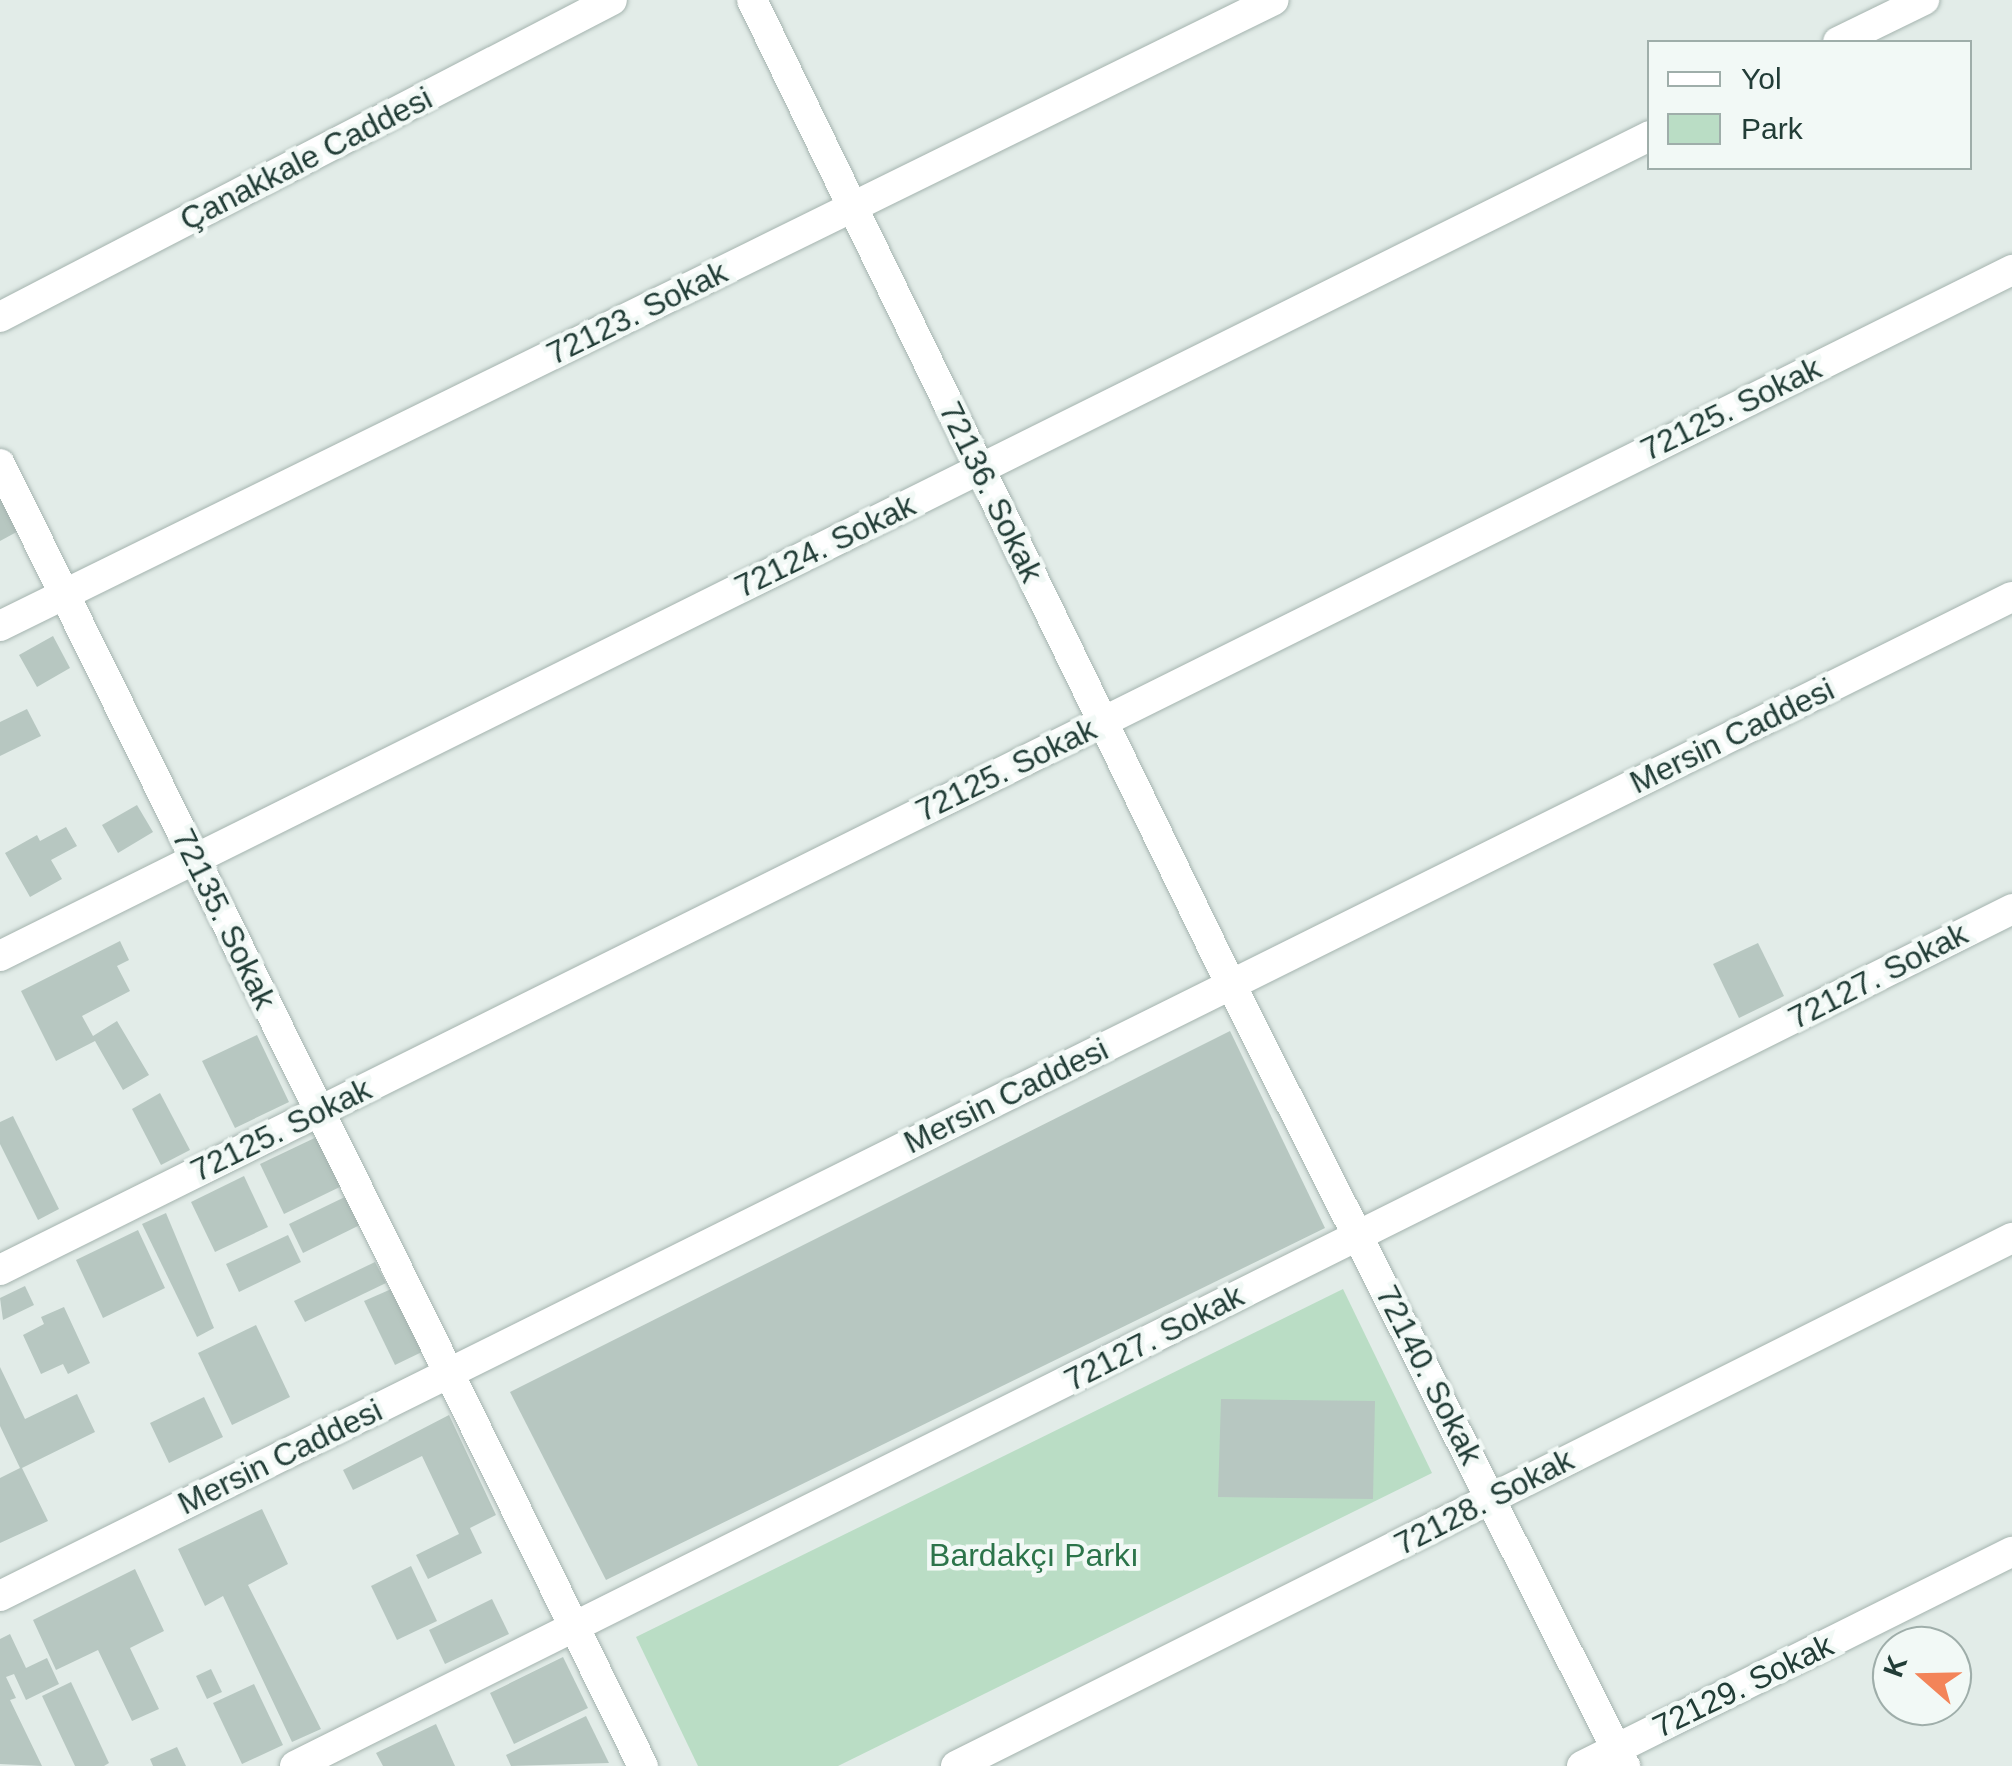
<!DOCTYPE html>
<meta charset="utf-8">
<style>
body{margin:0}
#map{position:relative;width:2012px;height:1766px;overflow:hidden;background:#e2ece8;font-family:Helvetica,sans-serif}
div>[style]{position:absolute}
.green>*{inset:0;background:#baddc5}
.building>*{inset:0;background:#b7c7c1}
.roads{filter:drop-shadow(0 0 2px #a5b4af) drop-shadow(0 0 2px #a5b4af)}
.street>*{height:30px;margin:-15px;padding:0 15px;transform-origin:15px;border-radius:15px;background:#fff}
.secondary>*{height:30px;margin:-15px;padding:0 15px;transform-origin:15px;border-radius:15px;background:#fff}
span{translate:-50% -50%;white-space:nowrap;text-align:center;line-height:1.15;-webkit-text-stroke:9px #f2f9f6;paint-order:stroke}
.street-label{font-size:32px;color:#223d37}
.park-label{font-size:32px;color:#2b744a}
.legend{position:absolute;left:1647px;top:40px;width:325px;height:130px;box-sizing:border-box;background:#f2f9f6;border:2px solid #9faeaa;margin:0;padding:12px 18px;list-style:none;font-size:30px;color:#223d37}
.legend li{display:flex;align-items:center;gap:20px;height:50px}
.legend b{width:50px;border:2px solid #9faeaa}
.north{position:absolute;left:1872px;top:1626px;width:100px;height:100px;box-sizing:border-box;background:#f2f9f6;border:2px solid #9faeaa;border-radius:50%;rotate:290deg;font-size:28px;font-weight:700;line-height:40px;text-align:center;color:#223d37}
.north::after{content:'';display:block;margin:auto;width:35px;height:45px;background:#f38459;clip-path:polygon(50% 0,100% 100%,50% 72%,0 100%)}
</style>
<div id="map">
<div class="green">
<i style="clip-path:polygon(1343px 1289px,1432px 1473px,838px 1766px,698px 1766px,636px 1637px)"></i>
</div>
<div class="building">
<i style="clip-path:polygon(0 493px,24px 528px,0 541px)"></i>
<i style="clip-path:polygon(53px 636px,70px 668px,37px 687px,19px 655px)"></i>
<i style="clip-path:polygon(27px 709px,41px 736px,0 756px,0 722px)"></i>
<i style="clip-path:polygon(137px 805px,153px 832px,118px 853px,102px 825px)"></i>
<i style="clip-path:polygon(66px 827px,77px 846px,51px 860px,62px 879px,30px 897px,5px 853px,37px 835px,40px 841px)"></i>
<i style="clip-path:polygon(120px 941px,129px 960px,117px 966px,130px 991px,82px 1016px,93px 1036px,117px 1021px,149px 1075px,123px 1090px,95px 1041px,56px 1061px,21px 991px)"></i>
<i style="clip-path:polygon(1758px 943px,1784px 996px,1739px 1018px,1713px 964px)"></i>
<i style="clip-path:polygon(1230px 1031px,1325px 1228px,606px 1580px,510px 1392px)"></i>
<i style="clip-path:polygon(257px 1035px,289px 1102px,235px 1128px,202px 1061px)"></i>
<i style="clip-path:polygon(160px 1093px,190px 1150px,161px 1165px,132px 1109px)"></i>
<i style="clip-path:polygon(13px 1116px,59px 1209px,38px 1220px,0 1144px,0 1122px)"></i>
<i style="clip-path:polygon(323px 1134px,346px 1184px,284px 1214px,260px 1164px)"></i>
<i style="clip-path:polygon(244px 1176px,268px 1227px,215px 1252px,191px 1202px)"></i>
<i style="clip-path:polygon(349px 1195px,362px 1224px,303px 1253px,289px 1224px)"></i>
<i style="clip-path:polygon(166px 1213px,214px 1328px,197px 1337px,142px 1224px)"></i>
<i style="clip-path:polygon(138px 1230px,165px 1288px,103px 1318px,76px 1260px)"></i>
<i style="clip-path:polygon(288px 1235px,301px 1262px,239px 1292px,226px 1264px)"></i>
<i style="clip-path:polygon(375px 1262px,386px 1283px,305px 1322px,294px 1301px)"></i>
<i style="clip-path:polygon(25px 1286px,34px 1305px,3px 1320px,0 1298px)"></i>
<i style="clip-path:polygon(396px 1287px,426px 1350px,395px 1365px,364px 1301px)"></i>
<i style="clip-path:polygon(64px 1307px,90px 1363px,68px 1374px,63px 1364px,41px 1374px,23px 1335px,44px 1324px,41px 1317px)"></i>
<i style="clip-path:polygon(256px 1325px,290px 1397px,232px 1425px,198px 1353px)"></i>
<i style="clip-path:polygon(0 1367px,25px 1419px,77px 1394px,95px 1432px,22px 1468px,48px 1521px,0 1543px,0 1478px,20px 1468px,0 1426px)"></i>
<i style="clip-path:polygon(204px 1397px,223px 1437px,169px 1463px,150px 1423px)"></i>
<i style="clip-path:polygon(1221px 1399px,1375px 1401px,1373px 1499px,1218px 1497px)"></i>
<i style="clip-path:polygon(449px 1415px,496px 1515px,470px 1528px,482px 1553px,428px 1579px,416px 1555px,459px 1534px,422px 1456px,353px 1490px,343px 1470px)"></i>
<i style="clip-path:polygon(262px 1509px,288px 1564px,248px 1585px,321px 1729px,292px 1742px,223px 1596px,205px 1606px,178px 1549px)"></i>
<i style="clip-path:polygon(411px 1566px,437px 1621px,397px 1640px,371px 1586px)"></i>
<i style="clip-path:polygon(135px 1569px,164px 1631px,130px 1648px,159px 1709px,132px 1721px,98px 1650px,56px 1670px,33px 1620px)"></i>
<i style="clip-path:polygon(492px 1599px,509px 1634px,445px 1664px,429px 1630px)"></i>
<i style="clip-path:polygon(10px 1634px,26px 1668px,47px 1658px,59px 1684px,26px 1700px,14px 1674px,6px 1677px,16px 1698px,10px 1700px,42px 1766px,0 1764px,0 1639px)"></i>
<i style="clip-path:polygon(563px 1657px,588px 1708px,514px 1744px,490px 1693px)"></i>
<i style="clip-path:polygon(211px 1669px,222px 1692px,207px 1699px,196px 1676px)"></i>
<i style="clip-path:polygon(71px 1682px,109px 1763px,104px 1766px,75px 1766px,42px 1696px)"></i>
<i style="clip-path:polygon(254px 1684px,283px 1745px,242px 1764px,213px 1703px)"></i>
<i style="clip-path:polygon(586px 1716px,609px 1763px,511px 1766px,506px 1755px)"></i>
<i style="clip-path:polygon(436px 1724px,455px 1766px,383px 1766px,376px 1753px)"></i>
<i style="clip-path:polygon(177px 1747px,186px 1766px,153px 1766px,150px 1759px)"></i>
</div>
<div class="roads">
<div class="street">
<i style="left:752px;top:0;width:1095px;rotate:64.07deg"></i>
<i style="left:1231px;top:985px;width:875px;rotate:63.23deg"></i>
<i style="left:1838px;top:42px;width:96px;rotate:-26deg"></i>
<i style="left:0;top:464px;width:1452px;rotate:63.72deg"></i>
<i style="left:0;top:626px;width:1419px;rotate:-26.17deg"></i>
<i style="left:0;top:956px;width:1843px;rotate:-26.43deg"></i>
<i style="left:0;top:1270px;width:2247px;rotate:-26.43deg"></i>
<i style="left:0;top:1596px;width:2246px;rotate:-26.41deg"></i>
<i style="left:295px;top:1766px;width:1919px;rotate:-26.52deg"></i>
<i style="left:956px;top:1766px;width:1181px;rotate:-26.57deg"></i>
<i style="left:1582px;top:1766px;width:480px;rotate:-26.5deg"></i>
</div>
<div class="secondary">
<i style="left:0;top:317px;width:689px;rotate:-27.38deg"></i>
</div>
</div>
<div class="street-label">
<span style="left:306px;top:159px;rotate:-27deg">Çanakkale Caddesi</span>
<span style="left:637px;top:313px;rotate:-26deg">72123. Sokak</span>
<span style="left:1731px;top:409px;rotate:-26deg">72125. Sokak</span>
<span style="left:991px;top:492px;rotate:64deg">72136. Sokak</span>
<span style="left:825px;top:546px;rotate:-26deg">72124. Sokak</span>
<span style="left:1732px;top:736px;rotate:-26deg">Mersin Caddesi</span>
<span style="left:1006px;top:770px;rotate:-26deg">72125. Sokak</span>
<span style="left:224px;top:919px;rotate:64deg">72135. Sokak</span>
<span style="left:1878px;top:976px;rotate:-27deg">72127. Sokak</span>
<span style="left:1006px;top:1096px;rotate:-26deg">Mersin Caddesi</span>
<span style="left:281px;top:1130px;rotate:-26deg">72125. Sokak</span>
<span style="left:1154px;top:1338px;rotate:-27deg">72127. Sokak</span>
<span style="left:1429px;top:1375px;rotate:63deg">72140. Sokak</span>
<span style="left:280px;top:1457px;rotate:-26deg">Mersin Caddesi</span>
<span style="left:1484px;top:1502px;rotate:-27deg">72128. Sokak</span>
<span style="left:1743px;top:1686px;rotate:-26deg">72129. Sokak</span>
</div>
<div class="park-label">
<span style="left:1034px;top:1555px">Bardakçı Parkı</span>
</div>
<ul class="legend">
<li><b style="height:12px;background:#fff"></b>Yol</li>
<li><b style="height:28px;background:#baddc5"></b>Park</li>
</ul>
<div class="north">K</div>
</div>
